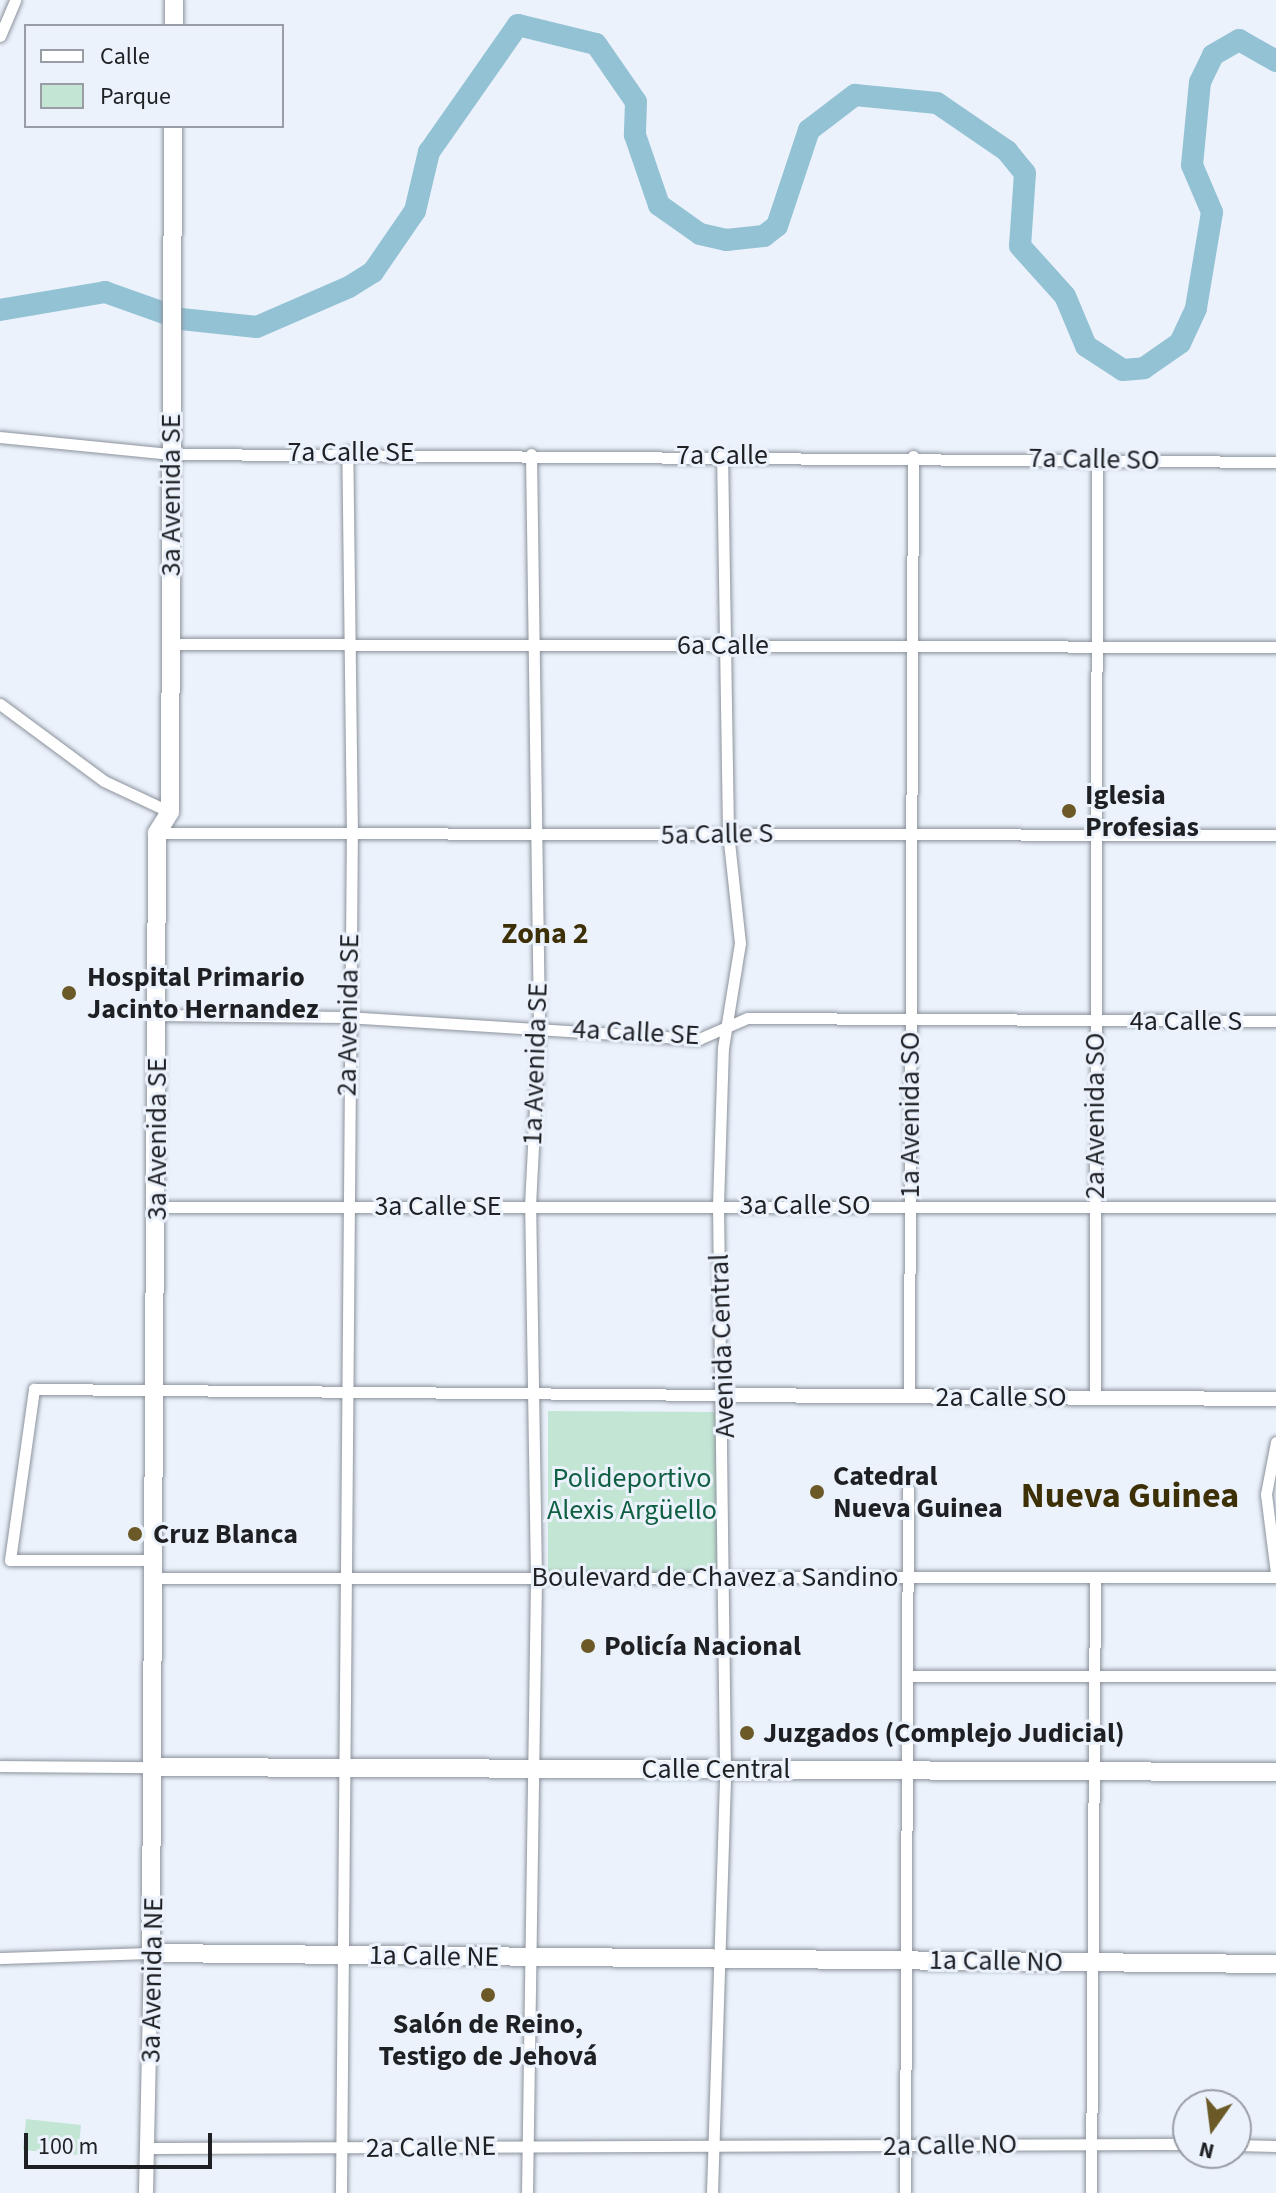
<!DOCTYPE html>
<meta charset="utf-8">
<style>
body{margin:0}
#map{position:relative;width:1276px;height:2193px;overflow:hidden;background:#ebf2fc;font-family:"Source Sans 3",sans-serif}
div>[style]{position:absolute}
.green>*{inset:0;background:#c2e5d4}
.river>*{height:22px;margin:-11px;padding:0 11px;transform-origin:11px;border-radius:11px;background:#93c2d4}
.roads{filter:drop-shadow(0 0 2px #8b929b) drop-shadow(0 0 2px #8b929b)}
.minor>*{height:11px;margin:-5.5px;padding:0 5.5px;transform-origin:5.5px;border-radius:5.5px;background:#fff}
.tertiary>*{height:14px;margin:-7px;padding:0 7px;transform-origin:7px;border-radius:7px;background:#fff}
.trunk>*{height:18px;margin:-9px;padding:0 9px;transform-origin:9px;border-radius:9px;background:#fff}
.dots>*{width:22px;height:22px;translate:-50% -50%;box-sizing:border-box;border:4px solid #ebf2fc;border-radius:50%}
span{translate:-50% -50%;white-space:nowrap;text-align:center;line-height:1.15;-webkit-text-stroke:6px #ebf2fc;paint-order:stroke}
.street-label{font-size:28px;color:#1e2024}
.poi-label{font-size:28px;color:#1e2024;font-weight:700}
.left{translate:0 -50%;text-align:left}
.park-label{font-size:28px;color:#105f43}
.neighbourhood-label{font-size:30px;color:#3e3006;font-weight:700}
.district-label{font-size:36px;color:#3e3006;font-weight:700}
.legend{position:absolute;left:24px;top:24px;width:260px;height:104px;box-sizing:border-box;background:#ebf2fc;border:2px solid #999ea6;margin:0;padding:10px 14px;list-style:none;font-size:24px;color:#1e2024}
.legend li{display:flex;align-items:center;gap:16px;height:40px}
.legend b{width:40px;border:2px solid #999ea6}
.north{position:absolute;left:1172px;top:2089px;width:80px;height:80px;box-sizing:border-box;background:#ebf2fc;border:2px solid #999ea6;border-radius:50%;rotate:194deg;font-size:22px;font-weight:700;line-height:32px;text-align:center;color:#1e2024}
.north::after{content:'';display:block;margin:auto;width:28px;height:36px;background:#6b5927;clip-path:polygon(50% 0,100% 100%,50% 72%,0 100%)}
.scale{position:absolute;left:24px;top:2133px;width:188px;height:36px;box-sizing:border-box;border:4px solid #1e2024;border-top:0;padding-left:10px;font-size:24px;line-height:28px;white-space:nowrap;color:#1e2024;-webkit-text-stroke:6px #ebf2fc;paint-order:stroke}
</style>
<div id="map">
<div class="green">
<i style="clip-path:polygon(548px 1411px,717px 1412px,717px 1576px,548px 1576px)"></i>
<i style="clip-path:polygon(26px 2119px,81px 2125px,78px 2155px,23px 2150px)"></i>
</div>
<div class="river">
<i style="left:0;top:310px;width:107px;rotate:-9.7deg"></i>
<i style="left:105px;top:292px;width:81px;rotate:19.6deg"></i>
<i style="left:181px;top:319px;width:76px;rotate:6deg"></i>
<i style="left:257px;top:327px;width:100px;rotate:-23.5deg"></i>
<i style="left:349px;top:287px;width:28px;rotate:-32deg"></i>
<i style="left:373px;top:272px;width:74px;rotate:-55.5deg"></i>
<i style="left:415px;top:211px;width:61px;rotate:-76.7deg"></i>
<i style="left:429px;top:152px;width:155px;rotate:-55deg"></i>
<i style="left:518px;top:25px;width:80px;rotate:13.7deg"></i>
<i style="left:596px;top:44px;width:70px;rotate:55.4deg"></i>
<i style="left:636px;top:102px;width:33px;rotate:92deg"></i>
<i style="left:635px;top:135px;width:74px;rotate:71.1deg"></i>
<i style="left:659px;top:205px;width:50px;rotate:35.3deg"></i>
<i style="left:700px;top:234px;width:27px;rotate:13deg"></i>
<i style="left:726px;top:240px;width:38px;rotate:-6deg"></i>
<i style="left:764px;top:236px;width:16px;rotate:-38deg"></i>
<i style="left:777px;top:226px;width:101px;rotate:-71.6deg"></i>
<i style="left:809px;top:130px;width:58px;rotate:-37.3deg"></i>
<i style="left:855px;top:95px;width:82px;rotate:5.6deg"></i>
<i style="left:937px;top:103px;width:85px;rotate:34.4deg"></i>
<i style="left:1007px;top:151px;width:28px;rotate:51deg"></i>
<i style="left:1025px;top:173px;width:73px;rotate:93.9deg"></i>
<i style="left:1020px;top:246px;width:67px;rotate:48deg"></i>
<i style="left:1065px;top:296px;width:54px;rotate:67.2deg"></i>
<i style="left:1086px;top:346px;width:44px;rotate:33deg"></i>
<i style="left:1123px;top:370px;width:21px;rotate:-5deg"></i>
<i style="left:1144px;top:368px;width:44px;rotate:-34.8deg"></i>
<i style="left:1180px;top:343px;width:38px;rotate:-65deg"></i>
<i style="left:1196px;top:308px;width:97px;rotate:-80.5deg"></i>
<i style="left:1212px;top:212px;width:51px;rotate:-113.1deg"></i>
<i style="left:1192px;top:165px;width:83px;rotate:-84.5deg"></i>
<i style="left:1200px;top:82px;width:30px;rotate:-64deg"></i>
<i style="left:1213px;top:55px;width:30px;rotate:-30deg"></i>
<i style="left:1239px;top:40px;width:43px;rotate:29.6deg"></i>
</div>
<div class="roads">
<div class="minor">
<i style="left:0;top:36px;width:39px;rotate:-67deg"></i>
<i style="left:0;top:437px;width:172px;rotate:5.7deg"></i>
<i style="left:171px;top:454px;width:1105px;rotate:0.41deg"></i>
<i style="left:170px;top:644px;width:1106px;rotate:0.16deg"></i>
<i style="left:0;top:704px;width:129px;rotate:36.5deg"></i>
<i style="left:104px;top:781px;width:73px;rotate:25.2deg"></i>
<i style="left:157px;top:833px;width:1119px;rotate:0.1deg"></i>
<i style="left:157px;top:1015px;width:189px;rotate:0.6deg"></i>
<i style="left:346px;top:1017px;width:354px;rotate:3.6deg"></i>
<i style="left:699px;top:1039px;width:52px;rotate:-23.6deg"></i>
<i style="left:747px;top:1018px;width:529px;rotate:0.32deg"></i>
<i style="left:157px;top:1207px;width:1119px"></i>
<i style="left:909px;top:1397px;width:941px;rotate:-89.76deg"></i>
<i style="left:1095px;top:1398px;width:938px;rotate:-89.88deg"></i>
<i style="left:1276px;top:1442px;width:53px;rotate:100.9deg"></i>
<i style="left:1266px;top:1494px;width:80px;rotate:82.8deg"></i>
<i style="left:153px;top:1560px;width:143px;rotate:180deg"></i>
<i style="left:10px;top:1560px;width:173px;rotate:-82deg"></i>
<i style="left:34px;top:1389px;width:692px;rotate:0.5deg"></i>
<i style="left:154px;top:1578px;width:1122px;rotate:-0.05deg"></i>
<i style="left:908px;top:1676px;width:368px"></i>
<i style="left:0;top:1766px;width:156px;rotate:0.4deg"></i>
<i style="left:0;top:1958px;width:151px;rotate:-1.9deg"></i>
<i style="left:1236px;top:2145px;width:40px;rotate:1.4deg"></i>
<i style="left:151px;top:2148px;width:1037px;rotate:-0.22deg"></i>
<i style="left:341px;top:2193px;width:1357px;rotate:-89.54deg"></i>
<i style="left:352px;top:836px;width:385px;rotate:-90.7deg"></i>
<i style="left:527px;top:2193px;width:615px;rotate:-89.16deg"></i>
<i style="left:536px;top:1578px;width:372px;rotate:-90.9deg"></i>
<i style="left:530px;top:1206px;width:180px;rotate:-87.1deg"></i>
<i style="left:539px;top:1026px;width:572px;rotate:-90.8deg"></i>
<i style="left:712px;top:2193px;width:424px;rotate:-88.2deg"></i>
<i style="left:725px;top:1769px;width:564px;rotate:-90.71deg"></i>
<i style="left:718px;top:1205px;width:157px;rotate:-88.2deg"></i>
<i style="left:723px;top:1048px;width:106px;rotate:-80.8deg"></i>
<i style="left:740px;top:943px;width:112px;rotate:-96.2deg"></i>
<i style="left:728px;top:832px;width:377px;rotate:-90.9deg"></i>
<i style="left:905px;top:2193px;width:704px;rotate:-89.76deg"></i>
<i style="left:1091px;top:2193px;width:616px;rotate:-89.63deg"></i>
</div>
<div class="tertiary">
<i style="left:726px;top:1395px;width:550px;rotate:0.42deg"></i>
<i style="left:146px;top:2193px;width:240px;rotate:-88.8deg"></i>
</div>
<div class="trunk">
<i style="left:174px;top:26px;width:26px;rotate:-90deg"></i>
<i style="left:173px;top:126px;width:686px;rotate:90.25deg"></i>
<i style="left:170px;top:812px;width:25px;rotate:122deg"></i>
<i style="left:157px;top:833px;width:1120px;rotate:90.31deg"></i>
<i style="left:151px;top:1953px;width:1125px;rotate:0.56deg"></i>
<i style="left:156px;top:1767px;width:1120px;rotate:0.26deg"></i>
</div>
</div>
<div class="dots">
<i style="left:1069px;top:811px;background:#6b5927"></i>
<i style="left:69px;top:993px;background:#6b5927"></i>
<i style="left:817px;top:1492px;background:#6b5927"></i>
<i style="left:135px;top:1534px;background:#6b5927"></i>
<i style="left:588px;top:1646px;background:#6b5927"></i>
<i style="left:747px;top:1733px;background:#6b5927"></i>
<i style="left:488px;top:1995px;background:#6b5927"></i>
</div>
<div class="street-label">
<span style="left:351px;top:452px">7a Calle SE</span>
<span style="left:722px;top:455px">7a Calle</span>
<span style="left:1094px;top:459px;rotate:1deg">7a Calle SO</span>
<span style="left:171px;top:495px;rotate:-90deg">3a Avenida SE</span>
<span style="left:723px;top:645px">6a Calle</span>
<span style="left:717px;top:834px;rotate:-1deg">5a Calle S</span>
<span style="left:348px;top:1015px;rotate:-89deg">2a Avenida SE</span>
<span style="left:1186px;top:1021px">4a Calle S</span>
<span style="left:636px;top:1032px;rotate:3deg">4a Calle SE</span>
<span style="left:535px;top:1064px;rotate:-88deg">1a Avenida SE</span>
<span style="left:910px;top:1115px;rotate:-90deg">1a Avenida SO</span>
<span style="left:1095px;top:1116px;rotate:-90deg">2a Avenida SO</span>
<span style="left:157px;top:1139px;rotate:-90deg">3a Avenida SE</span>
<span style="left:805px;top:1205px">3a Calle SO</span>
<span style="left:438px;top:1206px">3a Calle SE</span>
<span style="left:722px;top:1346px;rotate:-92deg">Avenida Central</span>
<span style="left:1001px;top:1397px">2a Calle SO</span>
<span style="left:715px;top:1577px">Boulevard de Chavez a Sandino</span>
<span style="left:716px;top:1769px">Calle Central</span>
<span style="left:434px;top:1956px;rotate:1deg">1a Calle NE</span>
<span style="left:996px;top:1961px;rotate:1deg">1a Calle NO</span>
<span style="left:152px;top:1980px;rotate:-89deg">3a Avenida NE</span>
<span style="left:950px;top:2145px;rotate:-1deg">2a Calle NO</span>
<span style="left:431px;top:2147px;rotate:-1deg">2a Calle NE</span>
</div>
<div class="poi-label">
<span class="left" style="left:1085px;top:811px">Iglesia<br>Profesias</span>
<span class="left" style="left:87px;top:993px">Hospital Primario<br>Jacinto Hernandez</span>
<span class="left" style="left:833px;top:1492px">Catedral<br>Nueva Guinea</span>
<span class="left" style="left:153px;top:1534px">Cruz Blanca</span>
<span class="left" style="left:604px;top:1646px">Policía Nacional</span>
<span class="left" style="left:763px;top:1733px">Juzgados (Complejo Judicial)</span>
<span style="left:488px;top:2040px">Salón de Reino,<br>Testigo de Jehová</span>
</div>
<div class="park-label">
<span style="left:632px;top:1494px">Polideportivo<br>Alexis Argüello</span>
</div>
<div class="neighbourhood-label">
<span style="left:545px;top:934px">Zona 2</span>
</div>
<div class="district-label">
<span style="left:1130px;top:1496px">Nueva Guinea</span>
</div>
<ul class="legend">
<li><b style="height:10px;background:#fff"></b>Calle</li>
<li><b style="height:22px;background:#c2e5d4"></b>Parque</li>
</ul>
<div class="north">N</div>
<div class="scale">100 m</div>
</div>
